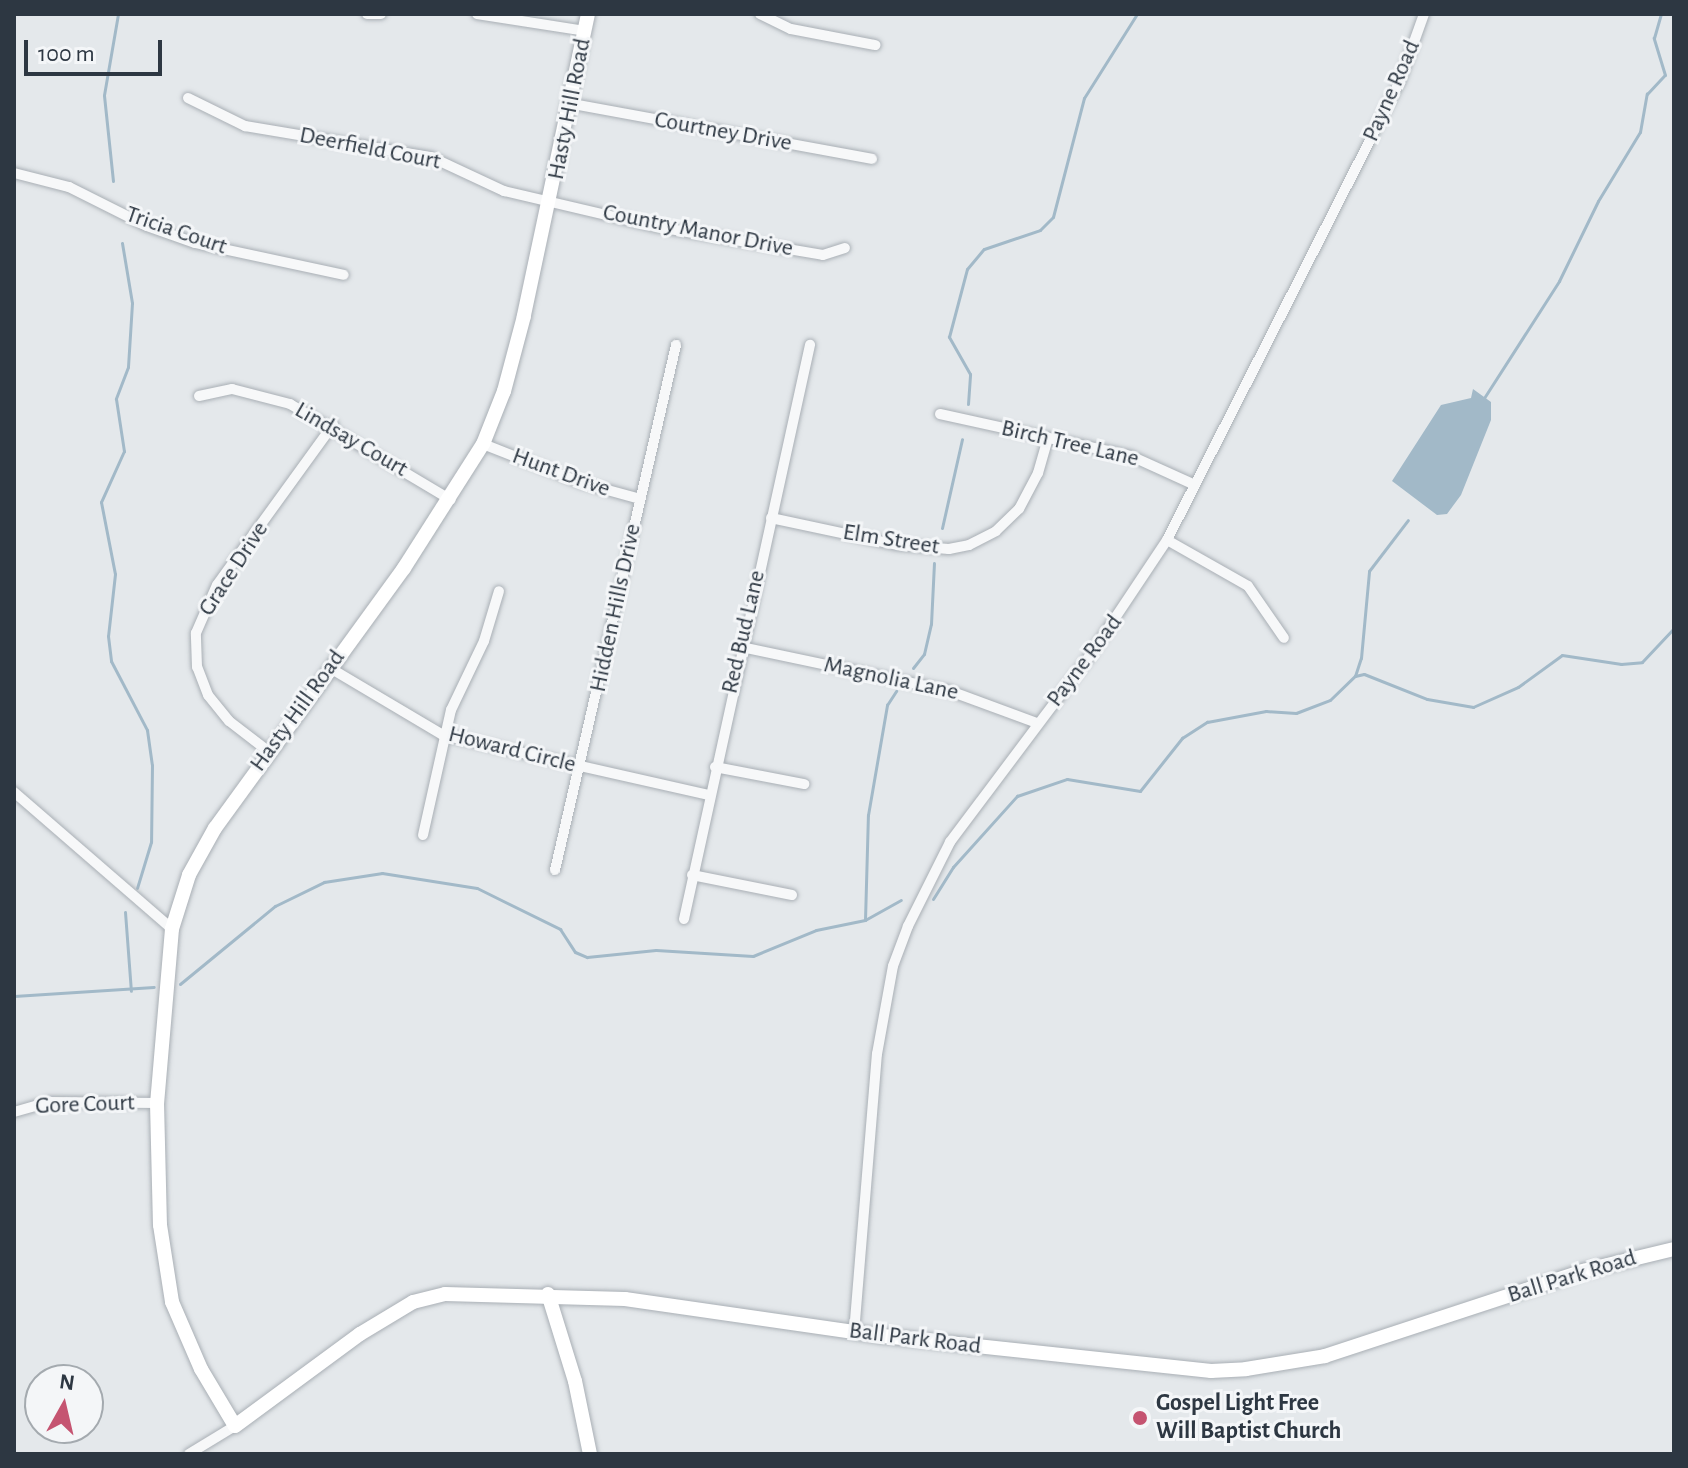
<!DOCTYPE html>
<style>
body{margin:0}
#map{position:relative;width:1688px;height:1468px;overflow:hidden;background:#e4e8eb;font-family:"Alegreya Sans",sans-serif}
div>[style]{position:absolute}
.water>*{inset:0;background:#a2b9c8}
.stream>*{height:3px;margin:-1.5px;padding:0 1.5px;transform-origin:1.5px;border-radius:1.5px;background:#a2b9c8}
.roads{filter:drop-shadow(0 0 2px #a9afb5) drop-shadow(0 0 2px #a9afb5)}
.street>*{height:10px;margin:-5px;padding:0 5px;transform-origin:5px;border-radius:5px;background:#f7f8f9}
.secondary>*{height:14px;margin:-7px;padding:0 7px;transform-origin:7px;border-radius:7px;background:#fff}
.dots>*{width:22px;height:22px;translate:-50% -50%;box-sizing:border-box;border:4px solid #f4f6f8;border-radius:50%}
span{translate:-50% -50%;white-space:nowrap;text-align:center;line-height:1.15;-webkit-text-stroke:6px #f4f6f8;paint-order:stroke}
.street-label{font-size:24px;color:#2d3742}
.poi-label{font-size:24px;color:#2d3742;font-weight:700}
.left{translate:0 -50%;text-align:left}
.frame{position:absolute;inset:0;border:16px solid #2d3742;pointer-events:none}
.north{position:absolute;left:24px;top:1364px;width:80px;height:80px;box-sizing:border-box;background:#f4f6f8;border:2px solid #a4aaaf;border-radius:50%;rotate:8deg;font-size:22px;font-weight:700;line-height:32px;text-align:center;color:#2d3742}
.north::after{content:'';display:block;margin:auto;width:28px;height:36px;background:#c55471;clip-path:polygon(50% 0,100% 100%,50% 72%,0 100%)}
.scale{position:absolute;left:24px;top:40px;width:138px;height:36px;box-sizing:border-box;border:4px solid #2d3742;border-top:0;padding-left:10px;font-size:24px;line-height:28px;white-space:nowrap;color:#2d3742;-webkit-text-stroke:6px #f4f6f8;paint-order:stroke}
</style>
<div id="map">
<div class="water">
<i style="clip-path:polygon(1473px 389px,1491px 402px,1491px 420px,1461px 495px,1447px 514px,1437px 515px,1392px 481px,1441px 405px,1471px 398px)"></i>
</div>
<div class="stream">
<i style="left:113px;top:181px;width:86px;rotate:-96deg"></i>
<i style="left:104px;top:95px;width:82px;rotate:-80.2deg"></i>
<i style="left:122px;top:243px;width:61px;rotate:80.5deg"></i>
<i style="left:132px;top:303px;width:64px;rotate:93.6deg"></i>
<i style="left:128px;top:367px;width:34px;rotate:111deg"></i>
<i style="left:116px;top:399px;width:53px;rotate:81.3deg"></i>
<i style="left:124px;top:451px;width:56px;rotate:114.3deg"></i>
<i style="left:101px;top:502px;width:73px;rotate:79deg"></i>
<i style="left:115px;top:574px;width:62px;rotate:96.4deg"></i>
<i style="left:108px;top:636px;width:25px;rotate:83deg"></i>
<i style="left:111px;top:661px;width:78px;rotate:62.4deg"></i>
<i style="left:147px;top:730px;width:35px;rotate:82deg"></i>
<i style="left:152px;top:765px;width:77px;rotate:90.7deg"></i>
<i style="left:151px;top:842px;width:48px;rotate:106.9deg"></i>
<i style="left:1484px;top:398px;width:139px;rotate:-57.3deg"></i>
<i style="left:1559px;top:281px;width:89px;rotate:-64deg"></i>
<i style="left:1598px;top:201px;width:81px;rotate:-58.7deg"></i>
<i style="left:1640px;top:132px;width:39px;rotate:-80deg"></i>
<i style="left:1647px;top:94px;width:26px;rotate:-47deg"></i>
<i style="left:1665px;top:75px;width:39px;rotate:-107deg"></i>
<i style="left:1654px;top:38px;width:25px;rotate:-74deg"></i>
<i style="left:968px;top:404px;width:30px;rotate:-86deg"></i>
<i style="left:970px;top:374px;width:43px;rotate:-119.6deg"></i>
<i style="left:949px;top:337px;width:70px;rotate:-75.2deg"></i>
<i style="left:967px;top:269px;width:26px;rotate:-50deg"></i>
<i style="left:984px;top:249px;width:59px;rotate:-18.7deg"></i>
<i style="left:1040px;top:230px;width:18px;rotate:-45deg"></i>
<i style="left:1053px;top:217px;width:123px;rotate:-75.4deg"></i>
<i style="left:1084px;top:98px;width:99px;rotate:-57.8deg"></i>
<i style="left:942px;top:528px;width:91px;rotate:-77.3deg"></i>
<i style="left:913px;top:668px;width:18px;rotate:-52deg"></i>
<i style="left:924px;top:654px;width:31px;rotate:-77deg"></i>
<i style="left:931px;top:624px;width:61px;rotate:-87.2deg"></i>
<i style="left:1355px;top:676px;width:9px;rotate:-13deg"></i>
<i style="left:1364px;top:674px;width:68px;rotate:21.6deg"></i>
<i style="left:1427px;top:699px;width:47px;rotate:9.9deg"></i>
<i style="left:1473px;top:707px;width:49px;rotate:-24deg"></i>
<i style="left:1518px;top:687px;width:54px;rotate:-36deg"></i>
<i style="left:1562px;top:655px;width:60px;rotate:8.7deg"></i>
<i style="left:1621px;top:664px;width:21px;rotate:-5deg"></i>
<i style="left:1642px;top:662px;width:47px;rotate:-46.7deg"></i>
<i style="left:933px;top:899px;width:38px;rotate:-58deg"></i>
<i style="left:953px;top:867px;width:96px;rotate:-48deg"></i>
<i style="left:1017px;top:796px;width:53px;rotate:-18.8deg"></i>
<i style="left:1067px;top:779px;width:74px;rotate:9.3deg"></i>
<i style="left:1140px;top:791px;width:68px;rotate:-51.6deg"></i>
<i style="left:1182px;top:738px;width:30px;rotate:-33deg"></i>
<i style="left:1207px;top:722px;width:60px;rotate:-10.6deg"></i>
<i style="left:1266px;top:711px;width:30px;rotate:4deg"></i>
<i style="left:1296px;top:713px;width:36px;rotate:-21deg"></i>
<i style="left:1330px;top:700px;width:35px;rotate:-44deg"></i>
<i style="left:1355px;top:676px;width:19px;rotate:-72deg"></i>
<i style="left:1361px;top:658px;width:87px;rotate:-84.7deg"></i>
<i style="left:1369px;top:571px;width:64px;rotate:-52.6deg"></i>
<i style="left:125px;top:912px;width:79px;rotate:85.7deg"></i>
<i style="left:865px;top:920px;width:105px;rotate:-88.4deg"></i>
<i style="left:868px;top:815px;width:112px;rotate:-80.2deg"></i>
<i style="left:887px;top:705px;width:17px;rotate:-57deg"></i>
<i style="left:180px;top:984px;width:123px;rotate:-39.4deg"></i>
<i style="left:275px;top:906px;width:55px;rotate:-26.1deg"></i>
<i style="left:324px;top:882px;width:59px;rotate:-8.8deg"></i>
<i style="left:382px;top:873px;width:96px;rotate:9deg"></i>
<i style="left:477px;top:888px;width:93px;rotate:26.3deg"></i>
<i style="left:560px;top:929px;width:27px;rotate:57deg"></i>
<i style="left:575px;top:952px;width:13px;rotate:23deg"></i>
<i style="left:587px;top:957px;width:69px;rotate:-5.8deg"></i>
<i style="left:656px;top:950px;width:97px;rotate:3.5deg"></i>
<i style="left:753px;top:956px;width:68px;rotate:-22.4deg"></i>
<i style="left:816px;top:930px;width:50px;rotate:-11.5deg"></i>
<i style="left:865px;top:920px;width:41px;rotate:-29.1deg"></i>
<i style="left:14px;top:996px;width:140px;rotate:-3.7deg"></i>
</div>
<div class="roads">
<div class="street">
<i style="left:367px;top:14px;width:14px"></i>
<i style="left:477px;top:14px;width:109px;rotate:8.9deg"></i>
<i style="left:760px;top:14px;width:34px;rotate:26deg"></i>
<i style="left:791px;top:29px;width:86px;rotate:10.8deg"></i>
<i style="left:188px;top:98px;width:64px;rotate:26.2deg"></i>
<i style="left:245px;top:126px;width:189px;rotate:9.5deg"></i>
<i style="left:431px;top:157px;width:81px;rotate:25deg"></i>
<i style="left:504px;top:191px;width:158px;rotate:13.2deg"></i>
<i style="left:658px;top:227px;width:167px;rotate:9.6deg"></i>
<i style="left:823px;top:255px;width:23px;rotate:-18deg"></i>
<i style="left:573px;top:104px;width:304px;rotate:10.4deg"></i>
<i style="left:14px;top:173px;width:57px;rotate:14.3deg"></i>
<i style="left:69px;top:187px;width:87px;rotate:26.6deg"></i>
<i style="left:147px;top:226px;width:51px;rotate:19.5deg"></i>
<i style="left:195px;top:243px;width:152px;rotate:12.1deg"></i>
<i style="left:199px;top:396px;width:34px;rotate:-12deg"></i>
<i style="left:232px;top:389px;width:60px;rotate:14.5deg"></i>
<i style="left:290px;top:404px;width:187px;rotate:30.8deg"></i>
<i style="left:940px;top:414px;width:196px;rotate:12.4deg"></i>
<i style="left:1131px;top:456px;width:70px;rotate:24.4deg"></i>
<i style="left:483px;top:444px;width:106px;rotate:21.5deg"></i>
<i style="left:582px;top:483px;width:60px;rotate:15.4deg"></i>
<i style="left:771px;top:518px;width:130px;rotate:12deg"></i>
<i style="left:898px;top:545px;width:51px;rotate:4.5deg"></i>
<i style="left:949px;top:549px;width:20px;rotate:-11deg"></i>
<i style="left:969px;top:545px;width:30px;rotate:-27deg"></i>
<i style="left:996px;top:531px;width:32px;rotate:-44deg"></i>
<i style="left:1019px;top:509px;width:41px;rotate:-62.2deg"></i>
<i style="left:1038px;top:473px;width:36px;rotate:-74deg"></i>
<i style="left:1167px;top:540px;width:93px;rotate:29.6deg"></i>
<i style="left:1248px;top:586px;width:63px;rotate:55.3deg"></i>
<i style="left:741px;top:647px;width:214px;rotate:11.9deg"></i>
<i style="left:950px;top:691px;width:93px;rotate:20.2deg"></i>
<i style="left:330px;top:668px;width:131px;rotate:30.7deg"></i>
<i style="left:443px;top:735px;width:273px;rotate:12.7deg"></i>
<i style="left:268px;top:751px;width:49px;rotate:-142.4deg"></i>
<i style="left:229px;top:721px;width:33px;rotate:-129deg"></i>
<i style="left:208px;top:695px;width:30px;rotate:-111deg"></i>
<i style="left:197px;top:667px;width:34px;rotate:-92deg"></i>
<i style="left:196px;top:633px;width:52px;rotate:-66.4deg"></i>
<i style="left:217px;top:585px;width:198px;rotate:-54.1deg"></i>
<i style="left:715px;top:767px;width:91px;rotate:10.8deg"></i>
<i style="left:14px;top:792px;width:209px;rotate:40.9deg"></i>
<i style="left:423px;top:835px;width:128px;rotate:-77.4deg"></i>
<i style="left:451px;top:710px;width:76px;rotate:-64.4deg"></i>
<i style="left:484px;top:641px;width:52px;rotate:-73.3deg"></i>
<i style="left:555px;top:870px;width:539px;rotate:-77.02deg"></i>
<i style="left:692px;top:875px;width:102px;rotate:11.3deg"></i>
<i style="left:684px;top:919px;width:588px;rotate:-77.62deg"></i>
<i style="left:14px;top:1112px;width:35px;rotate:-16deg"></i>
<i style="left:48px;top:1102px;width:109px;rotate:0.5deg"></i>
<i style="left:854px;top:1333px;width:280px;rotate:-85.3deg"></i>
<i style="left:877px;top:1054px;width:89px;rotate:-79.7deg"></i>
<i style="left:893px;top:966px;width:43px;rotate:-69.4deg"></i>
<i style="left:908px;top:926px;width:94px;rotate:-63.4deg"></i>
<i style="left:950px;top:842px;width:231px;rotate:-53.1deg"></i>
<i style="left:1089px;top:657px;width:141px;rotate:-56.3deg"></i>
<i style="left:1167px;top:540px;width:515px;rotate:-63.09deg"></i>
<i style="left:1400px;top:81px;width:71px;rotate:-70.3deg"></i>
<i style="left:189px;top:1454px;width:54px;rotate:-31.3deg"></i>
</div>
<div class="secondary">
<i style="left:588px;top:14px;width:309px;rotate:102deg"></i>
<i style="left:524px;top:316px;width:78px;rotate:104.9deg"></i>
<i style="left:504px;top:391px;width:57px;rotate:111.6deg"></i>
<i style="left:483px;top:444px;width:147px;rotate:122.5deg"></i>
<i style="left:404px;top:568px;width:321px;rotate:126deg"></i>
<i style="left:215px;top:828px;width:54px;rotate:119deg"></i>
<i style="left:189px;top:875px;width:57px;rotate:107.5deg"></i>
<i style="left:172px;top:929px;width:175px;rotate:94.9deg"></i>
<i style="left:157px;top:1103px;width:122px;rotate:88.6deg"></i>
<i style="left:160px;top:1225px;width:78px;rotate:81.1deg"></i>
<i style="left:172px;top:1302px;width:73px;rotate:66.6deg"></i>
<i style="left:201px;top:1369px;width:66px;rotate:59.2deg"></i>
<i style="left:235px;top:1426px;width:155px;rotate:-36.4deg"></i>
<i style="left:360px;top:1334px;width:62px;rotate:-31.1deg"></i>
<i style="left:413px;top:1302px;width:33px;rotate:-14deg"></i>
<i style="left:445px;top:1294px;width:180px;rotate:1.6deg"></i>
<i style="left:625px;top:1299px;width:261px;rotate:8.2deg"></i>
<i style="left:883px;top:1336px;width:330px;rotate:6.1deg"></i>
<i style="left:1211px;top:1371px;width:35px;rotate:-3deg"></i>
<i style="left:1246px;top:1369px;width:80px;rotate:-9.3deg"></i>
<i style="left:1325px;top:1356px;width:272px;rotate:-18.2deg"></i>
<i style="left:1583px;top:1271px;width:94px;rotate:-13.6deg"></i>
<i style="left:548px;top:1294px;width:91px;rotate:72.8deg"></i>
<i style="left:575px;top:1381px;width:75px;rotate:78.4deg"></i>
</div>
</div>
<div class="dots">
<i style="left:1140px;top:1418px;background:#c55471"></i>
</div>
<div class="street-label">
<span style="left:1392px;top:91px;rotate:-66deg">Payne Road</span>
<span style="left:570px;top:109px;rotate:-79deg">Hasty Hill Road</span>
<span style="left:723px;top:132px;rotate:10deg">Courtney Drive</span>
<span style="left:370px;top:149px;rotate:11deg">Deerfield Court</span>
<span style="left:176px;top:231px;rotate:19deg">Tricia Court</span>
<span style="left:698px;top:231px;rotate:11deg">Country Manor Drive</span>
<span style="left:351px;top:440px;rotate:30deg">Lindsay Court</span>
<span style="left:1070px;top:444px;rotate:13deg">Birch Tree Lane</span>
<span style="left:561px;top:473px;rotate:20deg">Hunt Drive</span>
<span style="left:891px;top:540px;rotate:9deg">Elm Street</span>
<span style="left:234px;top:569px;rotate:-57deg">Grace Drive</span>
<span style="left:616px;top:608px;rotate:-78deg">Hidden Hills Drive</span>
<span style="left:744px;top:632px;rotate:-77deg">Red Bud Lane</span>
<span style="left:1085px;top:661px;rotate:-53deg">Payne Road</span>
<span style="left:891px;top:679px;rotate:12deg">Magnolia Lane</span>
<span style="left:298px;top:711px;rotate:-54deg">Hasty Hill Road</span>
<span style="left:512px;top:750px;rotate:14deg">Howard Circle</span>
<span style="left:85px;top:1105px;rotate:-2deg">Gore Court</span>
<span style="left:1572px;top:1277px;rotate:-17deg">Ball Park Road</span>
<span style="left:915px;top:1339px;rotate:7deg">Ball Park Road</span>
</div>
<div class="poi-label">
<span class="left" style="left:1156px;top:1418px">Gospel Light Free<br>Will Baptist Church</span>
</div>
<div class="frame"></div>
<div class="north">N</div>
<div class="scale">100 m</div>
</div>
